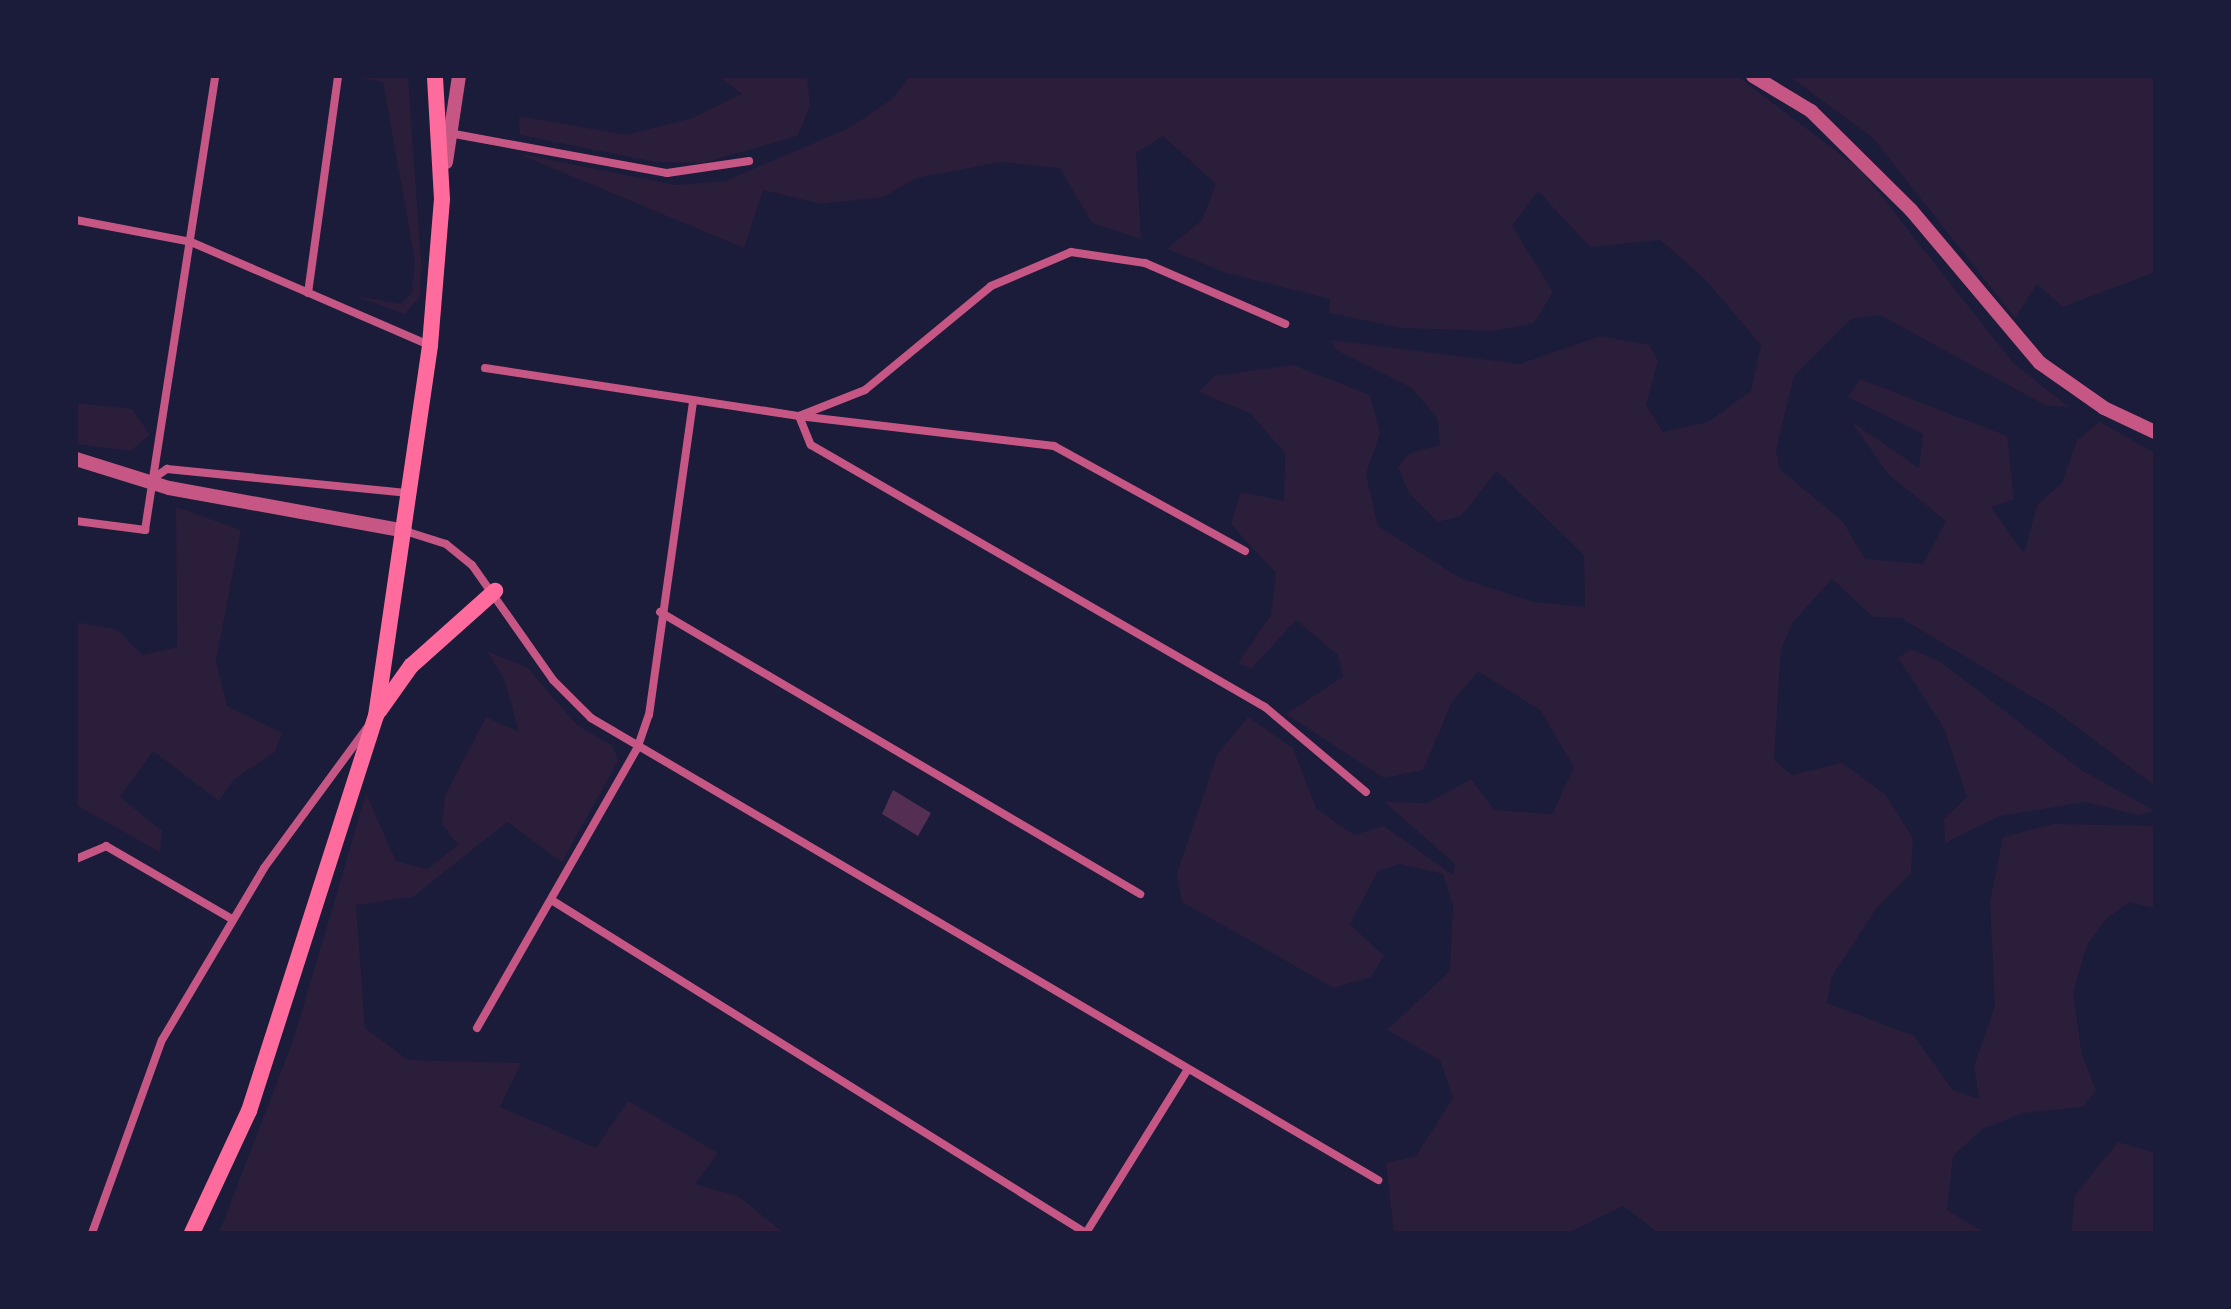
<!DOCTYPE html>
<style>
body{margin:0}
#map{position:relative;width:2231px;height:1309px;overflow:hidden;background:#1b1b3a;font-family:Roboto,sans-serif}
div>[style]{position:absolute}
.green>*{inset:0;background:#2a1e3b}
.building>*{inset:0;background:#542f53}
.minor>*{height:8px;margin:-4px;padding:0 4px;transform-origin:4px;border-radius:4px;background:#c65784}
.tertiary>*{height:14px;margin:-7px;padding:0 7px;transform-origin:7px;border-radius:7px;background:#c65784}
.primary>*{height:16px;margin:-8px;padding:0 8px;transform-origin:8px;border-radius:8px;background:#ff6b9d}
span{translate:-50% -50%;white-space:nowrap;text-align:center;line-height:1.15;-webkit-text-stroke:8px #1b1b3a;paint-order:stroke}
.frame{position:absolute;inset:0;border:78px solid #1b1b3a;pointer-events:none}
</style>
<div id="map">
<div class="green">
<i style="clip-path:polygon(349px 76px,408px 76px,421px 261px,420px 297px,404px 314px,356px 296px,401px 304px,412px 292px,415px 261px,383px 82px)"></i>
<i style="clip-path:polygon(718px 76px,807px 76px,810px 107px,797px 136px,703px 163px,655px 162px,520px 135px,519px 116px,627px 135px,692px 118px,742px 94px)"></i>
<i style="clip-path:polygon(910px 76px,1737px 76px,1861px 170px,2013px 363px,2069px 407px,2047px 406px,1880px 315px,1851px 319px,1794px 376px,1776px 450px,1780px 469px,1843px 522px,1865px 559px,1923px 564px,1946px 521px,1888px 474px,1851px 421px,1919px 468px,1923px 434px,1848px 397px,1860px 379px,2007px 436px,2014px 499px,1991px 507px,2024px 554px,2037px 505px,2062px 483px,2077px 440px,2100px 422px,2155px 453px,2155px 786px,2053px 709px,1901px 618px,1873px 617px,1832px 579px,1793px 622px,1781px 649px,1774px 760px,1791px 775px,1842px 763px,1885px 794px,1913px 838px,1911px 873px,1878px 906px,1832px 976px,1827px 1003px,1914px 1036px,1953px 1090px,1979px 1099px,1974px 1066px,1995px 1006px,1990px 902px,2003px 837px,2053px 824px,2155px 826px,2155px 908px,2129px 902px,2106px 919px,2087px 945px,2073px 992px,2082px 1055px,2096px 1090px,2083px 1107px,2023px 1113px,1982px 1129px,1953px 1156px,1947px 1210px,1985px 1233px,1659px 1233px,1623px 1206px,1568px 1233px,1394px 1233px,1386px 1163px,1416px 1156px,1453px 1098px,1440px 1060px,1387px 1030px,1450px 971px,1453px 906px,1443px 874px,1400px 864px,1378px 871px,1350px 924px,1384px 956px,1371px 977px,1334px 988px,1182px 902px,1177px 873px,1217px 755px,1248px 717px,1293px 748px,1316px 808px,1354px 835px,1384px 826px,1453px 875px,1455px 864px,1385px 802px,1428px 803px,1471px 779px,1494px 810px,1552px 814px,1574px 767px,1540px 710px,1478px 671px,1451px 704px,1423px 770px,1384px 778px,1286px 714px,1343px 677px,1338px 655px,1296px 620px,1251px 669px,1238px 663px,1271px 615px,1276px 573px,1231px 524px,1241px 492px,1284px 501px,1285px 453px,1250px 413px,1199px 392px,1214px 376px,1293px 365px,1370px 395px,1380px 433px,1366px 474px,1378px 526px,1460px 578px,1533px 602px,1585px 607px,1584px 555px,1497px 471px,1461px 516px,1438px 522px,1409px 493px,1398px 467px,1410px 453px,1440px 445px,1438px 419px,1412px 388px,1336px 350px,1331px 340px,1520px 364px,1601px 336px,1649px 345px,1658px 361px,1646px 405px,1663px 432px,1708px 422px,1751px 391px,1761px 345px,1705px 279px,1660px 240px,1590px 247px,1538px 191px,1512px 226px,1553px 292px,1534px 323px,1494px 331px,1402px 328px,1329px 313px,1330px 299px,1226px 273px,1167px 249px,1202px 220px,1216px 184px,1163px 136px,1136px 153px,1141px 239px,1092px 223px,1060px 168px,1001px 162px,916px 178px,884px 197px,821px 204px,763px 190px,744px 248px,516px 153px,675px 185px,725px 181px,849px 128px,892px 99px)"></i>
<i style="clip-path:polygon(1789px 76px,2155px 76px,2155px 272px,2063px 307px,2037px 284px,2015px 318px,1873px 138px)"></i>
<i style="clip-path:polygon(76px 403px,132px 409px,150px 435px,130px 451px,76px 444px)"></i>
<i style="clip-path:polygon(176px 507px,241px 530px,216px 661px,227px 706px,282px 733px,275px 752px,233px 780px,219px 801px,153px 751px,120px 797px,162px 831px,160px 852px,76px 805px,76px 622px,118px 630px,142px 655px,177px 647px)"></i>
<i style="clip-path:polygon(1911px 649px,1939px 661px,2083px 771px,2155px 811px,2137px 815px,2085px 802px,2000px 816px,1945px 843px,1944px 819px,1967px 797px,1944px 728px,1898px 658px)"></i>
<i style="clip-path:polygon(487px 651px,528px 668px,577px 725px,613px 746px,618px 761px,562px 862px,507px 822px,413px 897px,356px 905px,365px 1028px,408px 1060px,521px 1063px,500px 1107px,596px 1148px,628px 1101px,718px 1153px,695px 1184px,738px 1196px,784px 1233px,219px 1233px,294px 1038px,366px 794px,396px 861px,428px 869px,458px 845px,442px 824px,445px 796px,486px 717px,519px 732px,504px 679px)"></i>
<i style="clip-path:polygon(2118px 1142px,2155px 1153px,2155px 1233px,2071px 1233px,2075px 1195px)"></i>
</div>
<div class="building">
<i style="clip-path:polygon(893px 790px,931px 813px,918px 836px,882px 814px)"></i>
</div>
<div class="minor">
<i style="left:449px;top:133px;width:222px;rotate:10.4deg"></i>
<i style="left:667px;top:173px;width:83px;rotate:-8.3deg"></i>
<i style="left:76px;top:220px;width:117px;rotate:10.8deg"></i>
<i style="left:191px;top:242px;width:259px;rotate:23.4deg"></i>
<i style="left:308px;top:293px;width:219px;rotate:-82.1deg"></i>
<i style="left:485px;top:368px;width:318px;rotate:8.7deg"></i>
<i style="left:799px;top:416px;width:71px;rotate:-21.5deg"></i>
<i style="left:865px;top:390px;width:163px;rotate:-39.5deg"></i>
<i style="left:991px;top:286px;width:87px;rotate:-23deg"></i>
<i style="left:1071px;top:252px;width:75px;rotate:8.5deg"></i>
<i style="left:1145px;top:263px;width:153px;rotate:23.5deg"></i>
<i style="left:154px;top:478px;width:16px;rotate:-35deg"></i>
<i style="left:167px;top:469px;width:243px;rotate:5.7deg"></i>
<i style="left:76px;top:521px;width:70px;rotate:7.4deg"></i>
<i style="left:145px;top:530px;width:459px;rotate:-81.2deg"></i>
<i style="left:405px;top:531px;width:43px;rotate:17.6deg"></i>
<i style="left:446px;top:544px;width:33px;rotate:39deg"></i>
<i style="left:472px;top:565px;width:141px;rotate:54.8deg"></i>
<i style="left:553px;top:680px;width:54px;rotate:45deg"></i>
<i style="left:591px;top:718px;width:913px;rotate:30.41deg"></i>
<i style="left:1245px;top:551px;width:218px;rotate:-151.2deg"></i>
<i style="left:1054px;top:446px;width:257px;rotate:-173.3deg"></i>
<i style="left:799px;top:416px;width:31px;rotate:68deg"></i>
<i style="left:811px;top:445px;width:524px;rotate:29.99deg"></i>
<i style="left:1265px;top:707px;width:132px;rotate:40.1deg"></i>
<i style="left:660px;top:612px;width:557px;rotate:30.43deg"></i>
<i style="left:76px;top:859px;width:33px;rotate:-23deg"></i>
<i style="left:106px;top:846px;width:146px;rotate:30.1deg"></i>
<i style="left:553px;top:901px;width:628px;rotate:31.92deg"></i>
<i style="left:477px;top:1028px;width:322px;rotate:-60.2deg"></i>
<i style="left:637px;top:749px;width:36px;rotate:-71deg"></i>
<i style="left:649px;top:715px;width:318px;rotate:-82deg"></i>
<i style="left:92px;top:1233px;width:205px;rotate:-70.1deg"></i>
<i style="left:162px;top:1040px;width:200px;rotate:-59.3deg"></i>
<i style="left:264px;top:868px;width:174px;rotate:-53.7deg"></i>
<i style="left:1086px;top:1233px;width:193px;rotate:-58.1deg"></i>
</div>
<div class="tertiary">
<i style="left:1753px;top:76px;width:68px;rotate:31.1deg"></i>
<i style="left:1811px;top:111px;width:141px;rotate:44.7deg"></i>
<i style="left:1911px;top:210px;width:200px;rotate:49.9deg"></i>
<i style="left:2040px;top:363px;width:78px;rotate:35.1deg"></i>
<i style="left:2104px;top:408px;width:56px;rotate:25.2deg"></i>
<i style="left:446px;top:162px;width:87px;rotate:-81.4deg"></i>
<i style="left:76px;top:459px;width:97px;rotate:17.3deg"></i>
<i style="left:169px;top:488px;width:240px;rotate:10.3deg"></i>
</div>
<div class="primary">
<i style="left:379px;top:711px;width:55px;rotate:-54.6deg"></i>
<i style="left:411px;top:666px;width:113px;rotate:-41.8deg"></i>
<i style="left:192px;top:1233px;width:135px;rotate:-65deg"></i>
<i style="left:249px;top:1111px;width:415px;rotate:-72.2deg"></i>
<i style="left:376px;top:716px;width:375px;rotate:-81.7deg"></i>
<i style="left:430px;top:345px;width:146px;rotate:-85.3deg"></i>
<i style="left:442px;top:199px;width:123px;rotate:-93.3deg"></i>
</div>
<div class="frame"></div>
</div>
